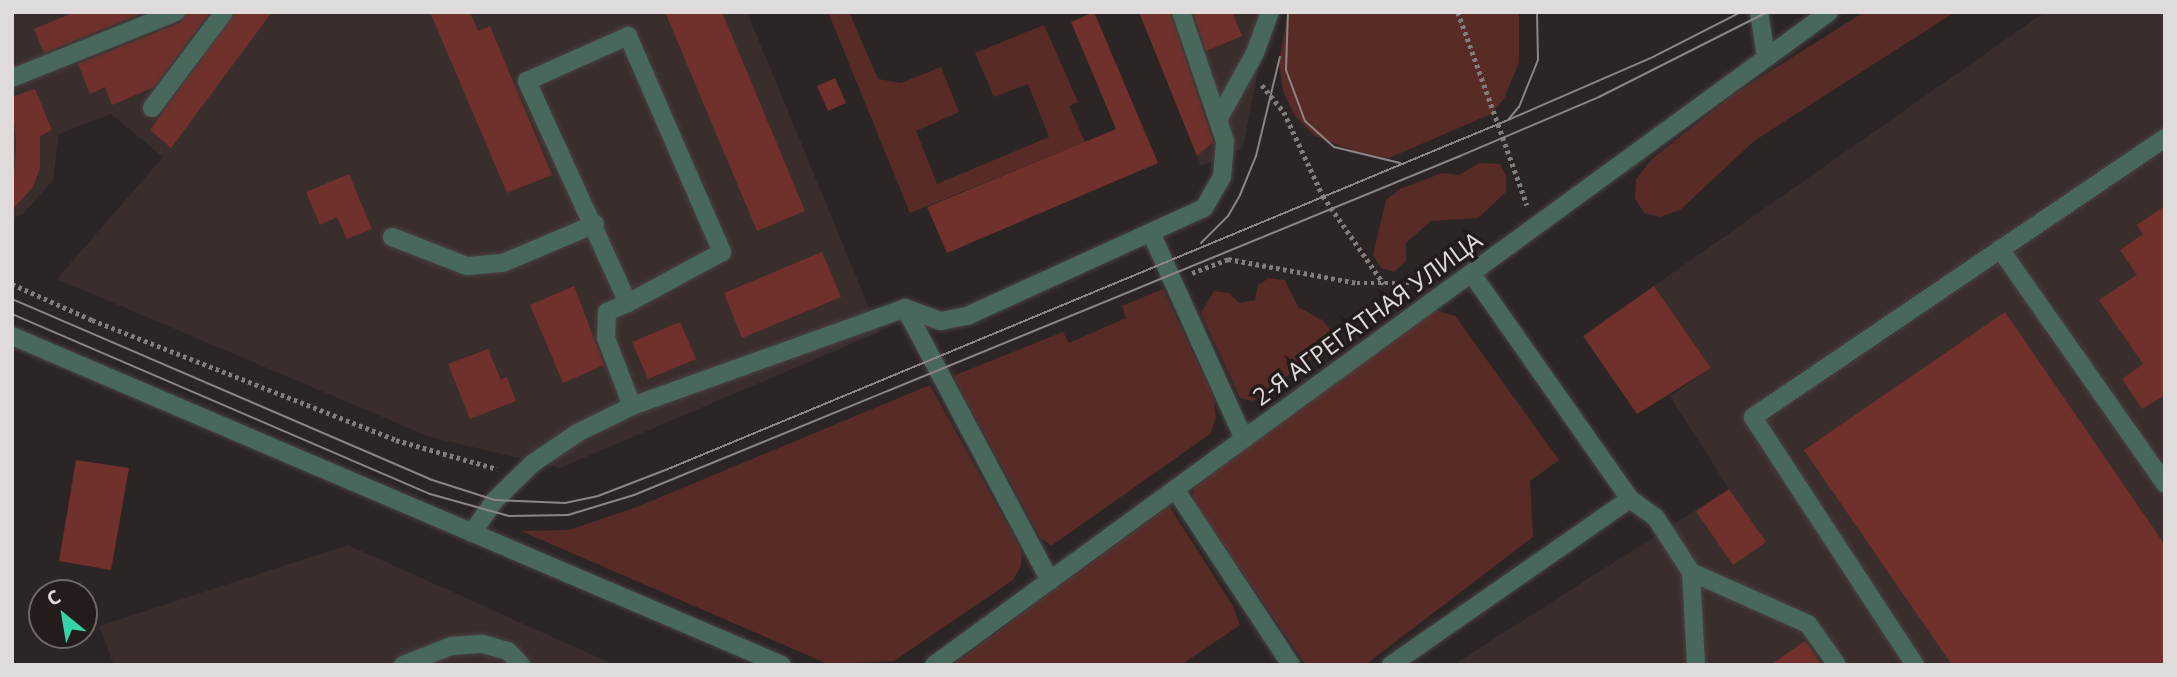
<!DOCTYPE html>
<meta charset="utf-8">
<style>
body{margin:0}
#map{position:relative;width:2177px;height:677px;overflow:hidden;background:#2c2525;font-family:"Open Sans",sans-serif}
div>[style]{position:absolute}
.built>*{inset:0;background:#3a2e2c}
.green>*{inset:0;background:#582b27}
.building>*{inset:0;background:#70302b}
.path>*{height:4.5px;margin-top:-2.25px;transform-origin:0;background:repeating-linear-gradient(90deg,#827c7c 0 3.5px,transparent 0 7px)}
.roads{filter:drop-shadow(0 0 2px #494242) drop-shadow(0 0 2px #494242)}
.minor>*{height:18px;margin:-9px;padding:0 9px;transform-origin:9px;border-radius:9px;background:#48685c}
.tram>*{height:2px;margin:-1px;padding:0 1px;transform-origin:1px;border-radius:1px;background:#8b8585}
span{translate:-50% -50%;white-space:nowrap;text-align:center;line-height:1.15;-webkit-text-stroke:7px #231c1b;paint-order:stroke}
.street-label{font-size:24px;color:#e0dbdb}
.frame{position:absolute;inset:0;border:14px solid #e0dbdb;pointer-events:none}
.north{position:absolute;left:28px;top:579px;width:70px;height:70px;box-sizing:border-box;background:#231c1b;border:2px solid #6f6868;border-radius:50%;rotate:330deg;font-size:19px;font-weight:700;line-height:28px;text-align:center;color:#e0dbdb}
.north::after{content:'';display:block;margin:auto;width:24px;height:32px;background:#34d4a8;clip-path:polygon(50% 0,100% 100%,50% 72%,0 100%)}
</style>
<div id="map">
<div class="built">
<i style="clip-path:polygon(12px 12px,747px 12px,879px 332px,560px 468px,430px 437px,57px 279px,163px 157px,111px 114px,59px 134px,53px 180px,23px 214px,12px 218px)"></i>
<i style="clip-path:polygon(1139px 12px,1269px 12px,1243px 148px,1201px 166px)"></i>
<i style="clip-path:polygon(2045px 12px,2165px 12px,2165px 665px,1453px 665px,1729px 489px,1670px 396px,1711px 368px,1654px 286px)"></i>
<i style="clip-path:polygon(348px 545px,615px 665px,114px 665px,99px 626px)"></i>
</div>
<div class="green">
<i style="clip-path:polygon(828px 12px,849px 12px,878px 79px,901px 83px,941px 67px,959px 112px,916px 131px,937px 184px,1049px 137px,1028px 84px,994px 97px,975px 53px,1044px 25px,1078px 102px,1069px 106px,1085px 142px,910px 213px)"></i>
<i style="clip-path:polygon(1288px 12px,1519px 12px,1519px 62px,1504px 99px,1491px 114px,1389px 158px,1367px 156px,1315px 136px,1295px 116px,1283px 91px,1279px 62px)"></i>
<i style="clip-path:polygon(1864px 12px,1955px 12px,1754px 141px,1680px 210px,1660px 217px,1644px 213px,1635px 198px,1636px 179px,1652px 159px,1734px 94px)"></i>
<i style="clip-path:polygon(1479px 163px,1500px 164px,1506px 176px,1506px 192px,1478px 218px,1431px 221px,1406px 243px,1406px 261px,1394px 272px,1381px 268px,1373px 255px,1386px 200px,1400px 189px,1442px 173px,1459px 175px)"></i>
<i style="clip-path:polygon(1269px 278px,1285px 280px,1298px 307px,1324px 321px,1336px 340px,1253px 401px,1240px 398px,1201px 313px,1214px 291px,1229px 293px,1239px 303px,1255px 300px,1258px 285px)"></i>
<i style="clip-path:polygon(1163px 289px,1213px 396px,1216px 418px,1210px 434px,1051px 546px,1040px 537px,953px 376px,1063px 332px,1069px 343px,1126px 318px,1122px 306px)"></i>
<i style="clip-path:polygon(1435px 310px,1455px 316px,1559px 460px,1530px 481px,1533px 537px,1365px 665px,1306px 665px,1192px 499px,1194px 487px)"></i>
<i style="clip-path:polygon(930px 385px,1022px 551px,1021px 566px,1013px 580px,894px 661px,828px 664px,521px 531px,569px 530px,637px 507px)"></i>
<i style="clip-path:polygon(1169px 506px,1233px 606px,1240px 625px,1181px 665px,952px 665px)"></i>
</div>
<div class="building">
<i style="clip-path:polygon(75px 12px,145px 12px,44px 53px,34px 29px)"></i>
<i style="clip-path:polygon(187px 12px,210px 12px,154px 87px,112px 105px,105px 87px,90px 94px,78px 64px,180px 23px)"></i>
<i style="clip-path:polygon(235px 12px,272px 12px,171px 148px,150px 130px)"></i>
<i style="clip-path:polygon(430px 12px,470px 12px,478px 31px,490px 26px,552px 175px,507px 193px)"></i>
<i style="clip-path:polygon(665px 12px,722px 12px,805px 211px,757px 231px)"></i>
<i style="clip-path:polygon(1094px 12px,1158px 163px,947px 253px,927px 207px,1116px 129px,1071px 22px)"></i>
<i style="clip-path:polygon(1139px 12px,1170px 12px,1213px 142px,1197px 156px)"></i>
<i style="clip-path:polygon(1193px 12px,1232px 12px,1242px 36px,1206px 51px)"></i>
<i style="clip-path:polygon(835px 78px,846px 103px,828px 111px,817px 86px)"></i>
<i style="clip-path:polygon(35px 89px,52px 130px,40px 136px,40px 168px,33px 187px,12px 210px,16px 144px,12px 97px)"></i>
<i style="clip-path:polygon(349px 174px,372px 229px,347px 239px,337px 217px,320px 225px,306px 192px)"></i>
<i style="clip-path:polygon(2165px 206px,2165px 395px,2142px 409px,2122px 379px,2143px 364px,2099px 300px,2137px 275px,2120px 250px,2143px 234px,2137px 225px)"></i>
<i style="clip-path:polygon(822px 252px,841px 297px,742px 338px,724px 293px)"></i>
<i style="clip-path:polygon(574px 286px,604px 365px,563px 383px,530px 305px)"></i>
<i style="clip-path:polygon(1654px 286px,1711px 368px,1637px 414px,1583px 336px)"></i>
<i style="clip-path:polygon(2005px 312px,2165px 545px,2165px 665px,1952px 665px,1804px 450px)"></i>
<i style="clip-path:polygon(680px 322px,696px 359px,648px 379px,632px 342px)"></i>
<i style="clip-path:polygon(488px 349px,501px 380px,507px 377px,516px 401px,470px 419px,448px 364px)"></i>
<i style="clip-path:polygon(76px 460px,129px 468px,111px 570px,59px 561px)"></i>
<i style="clip-path:polygon(1729px 489px,1766px 542px,1733px 565px,1696px 511px)"></i>
<i style="clip-path:polygon(1805px 641px,1822px 665px,1770px 665px)"></i>
</div>
<div class="path">
<i style="left:1458px;top:12px;width:205px;rotate:70.3deg"></i>
<i style="left:1262px;top:85px;width:35px;rotate:51deg"></i>
<i style="left:1284px;top:112px;width:93px;rotate:65.1deg"></i>
<i style="left:1323px;top:196px;width:107px;rotate:55.3deg"></i>
<i style="left:1192px;top:273px;width:39px;rotate:-21deg"></i>
<i style="left:1228px;top:259px;width:131px;rotate:10.5deg"></i>
<i style="left:1357px;top:283px;width:63px"></i>
<i style="left:12px;top:284px;width:88px;rotate:24.2deg"></i>
<i style="left:92px;top:320px;width:327px;rotate:21.5deg"></i>
<i style="left:396px;top:440px;width:105px;rotate:16deg"></i>
</div>
<div class="roads">
<div class="minor">
<i style="left:1759px;top:12px;width:46px;rotate:81.2deg"></i>
<i style="left:12px;top:78px;width:177px;rotate:-21.9deg"></i>
<i style="left:152px;top:108px;width:120px;rotate:-53.1deg"></i>
<i style="left:1220px;top:116px;width:72px;rotate:-60.9deg"></i>
<i style="left:1255px;top:53px;width:44px;rotate:-69.9deg"></i>
<i style="left:1151px;top:233px;width:226px;rotate:65.7deg"></i>
<i style="left:392px;top:237px;width:80px;rotate:21.1deg"></i>
<i style="left:467px;top:266px;width:36px;rotate:-5deg"></i>
<i style="left:503px;top:263px;width:100px;rotate:-23deg"></i>
<i style="left:2000px;top:249px;width:287px;rotate:54.9deg"></i>
<i style="left:628px;top:303px;width:244px;rotate:-114.5deg"></i>
<i style="left:527px;top:81px;width:111px;rotate:-24deg"></i>
<i style="left:628px;top:36px;width:236px;rotate:66.5deg"></i>
<i style="left:722px;top:252px;width:107px;rotate:151.5deg"></i>
<i style="left:628px;top:303px;width:23px;rotate:157deg"></i>
<i style="left:607px;top:312px;width:26px;rotate:92deg"></i>
<i style="left:606px;top:338px;width:73px;rotate:69.1deg"></i>
<i style="left:905px;top:308px;width:309px;rotate:62deg"></i>
<i style="left:12px;top:336px;width:837px;rotate:23.14deg"></i>
<i style="left:1175px;top:489px;width:211px;rotate:56.6deg"></i>
<i style="left:1630px;top:499px;width:32px;rotate:36deg"></i>
<i style="left:1656px;top:518px;width:64px;rotate:57.1deg"></i>
<i style="left:1691px;top:572px;width:128px;rotate:24deg"></i>
<i style="left:1808px;top:624px;width:50px;rotate:54.7deg"></i>
<i style="left:472px;top:533px;width:40px;rotate:-55.1deg"></i>
<i style="left:495px;top:500px;width:53px;rotate:-44.2deg"></i>
<i style="left:533px;top:463px;width:55px;rotate:-34deg"></i>
<i style="left:579px;top:432px;width:59px;rotate:-26.1deg"></i>
<i style="left:632px;top:406px;width:290px;rotate:-19.7deg"></i>
<i style="left:905px;top:308px;width:38px;rotate:20deg"></i>
<i style="left:941px;top:321px;width:26px;rotate:-11deg"></i>
<i style="left:967px;top:316px;width:260px;rotate:-24.5deg"></i>
<i style="left:1204px;top:208px;width:36px;rotate:-60deg"></i>
<i style="left:1222px;top:177px;width:36px;rotate:-85deg"></i>
<i style="left:1225px;top:141px;width:136px;rotate:-108.8deg"></i>
<i style="left:1691px;top:572px;width:93px;rotate:86.9deg"></i>
<i style="left:403px;top:665px;width:52px;rotate:-21.6deg"></i>
<i style="left:451px;top:646px;width:32px;rotate:-4deg"></i>
<i style="left:483px;top:644px;width:26px;rotate:16deg"></i>
<i style="left:508px;top:651px;width:19px;rotate:47deg"></i>
<i style="left:934px;top:665px;width:1108px;rotate:-36.11deg"></i>
<i style="left:1391px;top:665px;width:291px;rotate:-34.8deg"></i>
<i style="left:1630px;top:499px;width:276px;rotate:-125.1deg"></i>
<i style="left:1915px;top:665px;width:296px;rotate:-123.2deg"></i>
<i style="left:1753px;top:417px;width:498px;rotate:-34.1deg"></i>
</div>
</div>
<div class="tram">
<i style="left:1288px;top:12px;width:58px;rotate:92deg"></i>
<i style="left:1286px;top:70px;width:54px;rotate:69.6deg"></i>
<i style="left:1305px;top:121px;width:39px;rotate:42deg"></i>
<i style="left:1334px;top:147px;width:68px;rotate:13.6deg"></i>
<i style="left:1508px;top:120px;width:17px;rotate:-50deg"></i>
<i style="left:1519px;top:107px;width:51px;rotate:-68deg"></i>
<i style="left:1538px;top:60px;width:48px;rotate:-91.2deg"></i>
<i style="left:1201px;top:243px;width:38px;rotate:-45deg"></i>
<i style="left:1228px;top:216px;width:24px;rotate:-60deg"></i>
<i style="left:1240px;top:195px;width:42px;rotate:-67.7deg"></i>
<i style="left:1256px;top:156px;width:102px;rotate:-76.4deg"></i>
<i style="left:12px;top:299px;width:454px;rotate:23.3deg"></i>
<i style="left:429px;top:479px;width:69px;rotate:17.7deg"></i>
<i style="left:495px;top:500px;width:70px;rotate:2.5deg"></i>
<i style="left:565px;top:503px;width:34px;rotate:-12deg"></i>
<i style="left:598px;top:496px;width:75px;rotate:-21.1deg"></i>
<i style="left:668px;top:469px;width:910px;rotate:-22.56deg"></i>
<i style="left:1508px;top:120px;width:160px;rotate:-23.5deg"></i>
<i style="left:1655px;top:56px;width:97px;rotate:-27.1deg"></i>
<i style="left:12px;top:314px;width:455px;rotate:23.3deg"></i>
<i style="left:430px;top:494px;width:82px;rotate:15.6deg"></i>
<i style="left:509px;top:516px;width:59px;rotate:-1deg"></i>
<i style="left:568px;top:515px;width:69px;rotate:-16.9deg"></i>
<i style="left:634px;top:495px;width:893px;rotate:-22.31deg"></i>
<i style="left:1460px;top:156px;width:151px;rotate:-23deg"></i>
<i style="left:1599px;top:97px;width:188px;rotate:-26.8deg"></i>
</div>
<div class="street-label">
<span style="left:1367px;top:318px;rotate:-36deg">2-Я АГРЕГАТНАЯ УЛИЦА</span>
</div>
<div class="frame"></div>
<div class="north">С</div>
</div>
